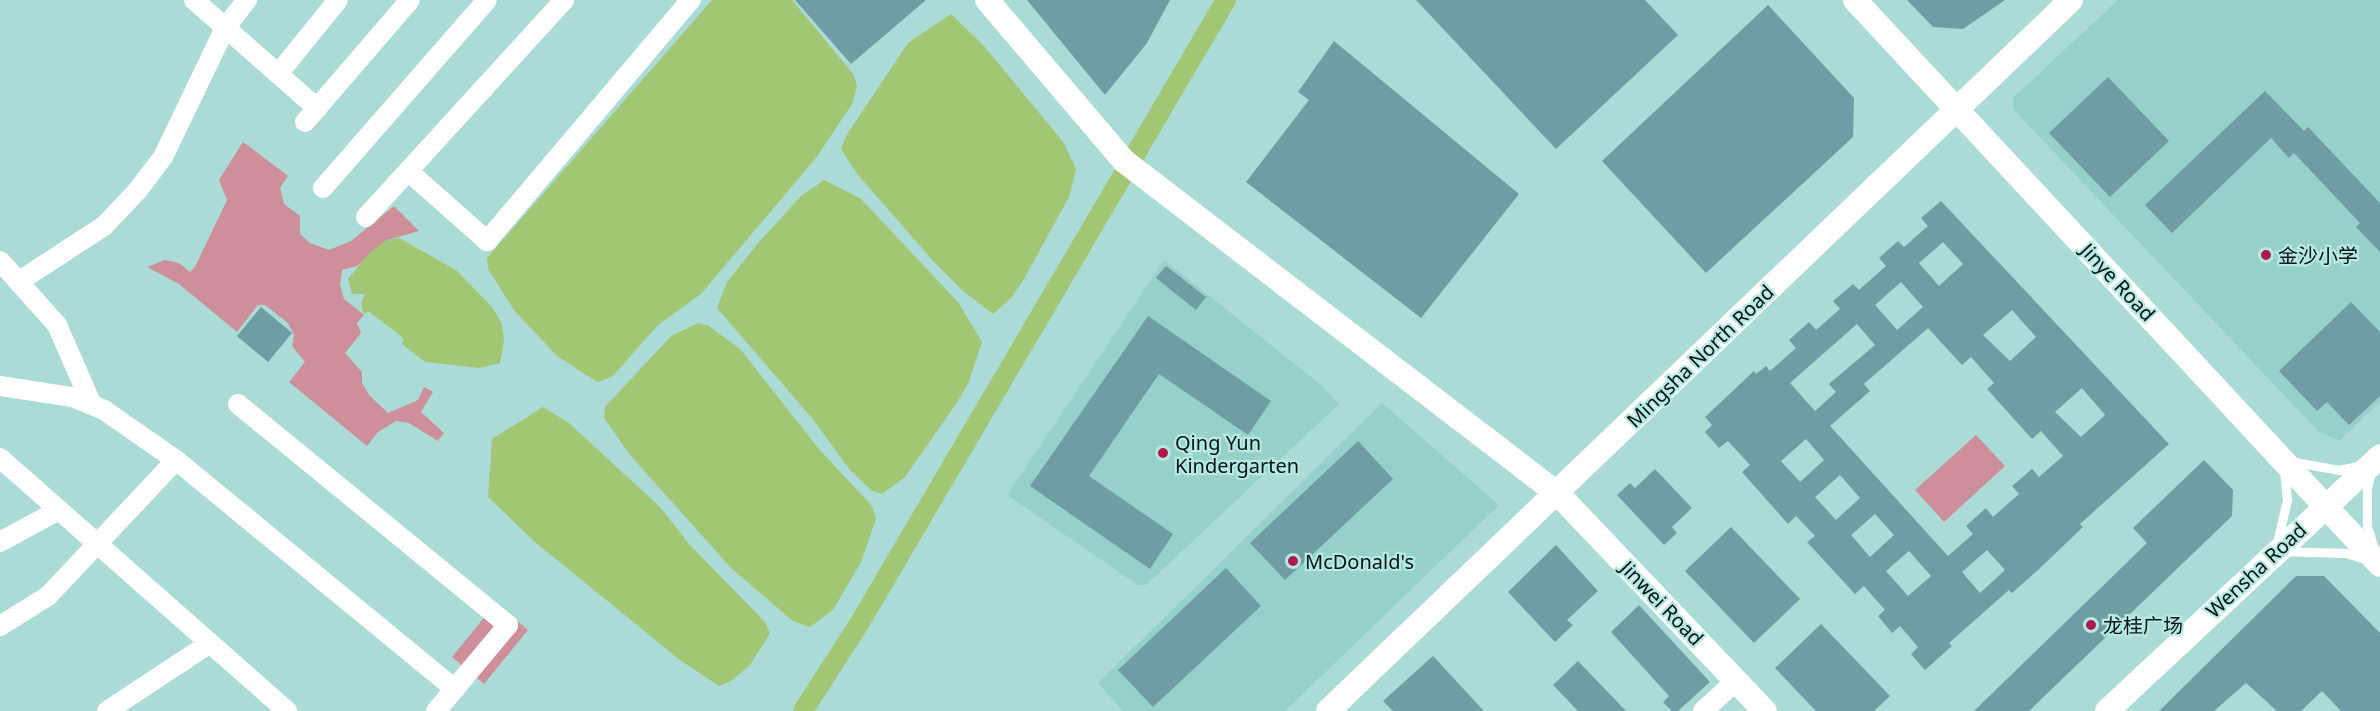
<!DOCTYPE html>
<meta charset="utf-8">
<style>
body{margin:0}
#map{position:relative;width:2380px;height:711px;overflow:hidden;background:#abdbd6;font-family:"Noto Sans","Noto Sans SC",sans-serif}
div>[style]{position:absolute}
.built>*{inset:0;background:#96d0ca}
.green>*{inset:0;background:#cd8f99}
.water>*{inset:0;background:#a2c674}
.canal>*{height:20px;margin:-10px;padding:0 10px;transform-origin:10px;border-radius:10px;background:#a2c674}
.building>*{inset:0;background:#6e9da4}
.service>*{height:9px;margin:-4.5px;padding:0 4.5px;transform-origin:4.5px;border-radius:4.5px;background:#fff}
.minor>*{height:20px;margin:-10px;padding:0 10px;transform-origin:10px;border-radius:10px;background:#fff}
.tertiary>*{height:24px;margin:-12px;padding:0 12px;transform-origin:12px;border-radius:12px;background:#fff}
.dots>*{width:16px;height:16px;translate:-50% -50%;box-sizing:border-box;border:3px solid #b7e9e3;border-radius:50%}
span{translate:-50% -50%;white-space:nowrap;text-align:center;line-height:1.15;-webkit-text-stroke:4.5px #b7e9e3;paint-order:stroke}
.poi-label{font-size:20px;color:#031413}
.left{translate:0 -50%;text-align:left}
.street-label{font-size:20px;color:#031413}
</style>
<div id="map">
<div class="built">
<i style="clip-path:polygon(2118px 0,2380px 0,2380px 402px,2339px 441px,2318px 431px,2013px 109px,2013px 98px)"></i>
<i style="clip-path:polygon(1164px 260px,1321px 385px,1339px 404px,1146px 585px,1138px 585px,1007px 495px)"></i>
<i style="clip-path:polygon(1382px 403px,1499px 505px,1285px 711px,1123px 711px,1098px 683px)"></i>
</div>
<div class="green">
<i style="clip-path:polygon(243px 142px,288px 176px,280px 188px,284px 204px,300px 216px,300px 234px,310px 243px,329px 250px,351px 241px,394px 206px,419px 231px,387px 240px,357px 266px,342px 270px,340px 285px,344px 299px,364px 315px,357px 323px,361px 333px,345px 353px,362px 372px,362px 383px,370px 396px,388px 413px,418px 400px,424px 387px,433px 392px,421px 412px,444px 433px,438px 441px,409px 423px,396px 421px,378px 432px,367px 446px,289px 382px,305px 362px,292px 346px,294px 335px,288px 323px,265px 305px,258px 305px,237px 332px,179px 284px,147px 267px,165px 260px,179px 263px,190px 272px,195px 267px,227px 200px,219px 180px)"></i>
<i style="clip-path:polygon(1976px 435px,2005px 466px,1944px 522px,1915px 490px)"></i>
<i style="clip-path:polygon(496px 603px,528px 630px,484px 684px,452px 657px)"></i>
</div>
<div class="water">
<i style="clip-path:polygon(712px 0,792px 0,854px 75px,857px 87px,852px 104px,816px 158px,701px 294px,658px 325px,612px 377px,597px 382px,557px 356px,514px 310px,488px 269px,487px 258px)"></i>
<i style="clip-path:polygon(951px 14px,984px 46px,1064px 143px,1076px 169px,1069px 197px,1024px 279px,1011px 298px,993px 314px,963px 291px,934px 262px,858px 175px,841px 149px,846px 136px,908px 43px)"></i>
<i style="clip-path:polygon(824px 180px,861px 199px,958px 302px,982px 342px,968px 384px,956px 404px,905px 477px,882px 494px,872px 491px,851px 471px,811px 417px,717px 308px,727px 282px,759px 242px,801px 196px)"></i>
<i style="clip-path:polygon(399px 238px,456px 270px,492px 307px,502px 324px,504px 341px,500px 363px,480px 368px,425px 362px,402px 344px,404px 339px,397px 333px,368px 311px,364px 315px,361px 303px,365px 294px,352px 294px,348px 279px,370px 252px,387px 240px)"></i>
<i style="clip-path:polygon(698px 323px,709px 326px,741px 350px,818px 448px,872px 506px,876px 519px,861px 562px,833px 610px,810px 627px,793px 621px,731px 568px,630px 455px,604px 418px,605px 407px,671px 336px)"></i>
<i style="clip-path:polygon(543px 407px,569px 423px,660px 507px,689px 544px,765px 622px,770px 633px,764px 643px,750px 665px,731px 681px,719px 686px,680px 660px,535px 542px,488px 497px,492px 439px)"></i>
</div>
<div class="canal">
<i style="left:803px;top:711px;width:103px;rotate:-57.2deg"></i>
<i style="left:859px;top:624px;width:724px;rotate:-59.54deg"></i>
</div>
<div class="building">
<i style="clip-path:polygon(795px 0,926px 0,851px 64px)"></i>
<i style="clip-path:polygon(1027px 0,1170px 0,1147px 43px,1105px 95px)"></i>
<i style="clip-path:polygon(1416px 0,1645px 0,1678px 35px,1556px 149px)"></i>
<i style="clip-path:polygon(1907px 0,2005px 0,1963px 29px,1933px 27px)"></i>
<i style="clip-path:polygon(1768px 5px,1854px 98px,1853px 137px,1706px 273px,1602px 161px)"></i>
<i style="clip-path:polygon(1334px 41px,1519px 194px,1421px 318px,1246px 182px,1309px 100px,1298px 92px)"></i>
<i style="clip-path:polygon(2108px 77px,2169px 141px,2110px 197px,2049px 133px)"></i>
<i style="clip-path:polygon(2265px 91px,2304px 131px,2308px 127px,2380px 203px,2380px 252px,2356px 227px,2360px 223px,2294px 153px,2289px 158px,2271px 138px,2172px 233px,2145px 205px)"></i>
<i style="clip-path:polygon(evenodd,1941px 201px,2169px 444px,2080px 524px,2083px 527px,2039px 569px,2012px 593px,2009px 590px,1949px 643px,1952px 646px,1925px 670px,1911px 654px,1918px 647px,1900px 626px,1892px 633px,1878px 616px,1885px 610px,1864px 586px,1855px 594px,1807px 542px,1815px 536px,1796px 516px,1788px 524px,1742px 472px,1750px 465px,1728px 441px,1719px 448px,1705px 432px,1712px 425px,1705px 417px,1754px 371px,1756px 374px,1766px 366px,1770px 371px,1796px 348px,1789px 340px,1809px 322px,1816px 330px,1840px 309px,1833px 301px,1853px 284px,1859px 290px,1886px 266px,1879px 258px,1898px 241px,1904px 247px,1928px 226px,1921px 218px,1941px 201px,1943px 242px,1963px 264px,1939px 286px,1919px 263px,1943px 242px,1941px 201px,1901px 282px,1923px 307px,1897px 330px,1875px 305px,1901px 282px,1941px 201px,2012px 310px,2036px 337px,2010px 361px,1983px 335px,2012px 310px,1941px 201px,1857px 324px,1875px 345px,1829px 384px,1836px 392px,1815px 411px,1790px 383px,1857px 324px,1941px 201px,1928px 328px,1962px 365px,1971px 357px,1994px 383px,1987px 389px,2032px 439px,2041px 431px,2063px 456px,2039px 477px,2032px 469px,2012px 486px,2019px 494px,1993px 517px,1986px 508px,1966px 526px,1973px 534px,1948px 556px,1830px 426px,1870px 391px,1864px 384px,1928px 328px,1941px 201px,2082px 388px,2105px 415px,2081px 437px,2055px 412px,2082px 388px,1941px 201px,1806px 439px,1824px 460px,1800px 482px,1781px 461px,1806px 439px,1941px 201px,1840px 475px,1860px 498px,1836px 520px,1815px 497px,1840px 475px,1941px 201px,1875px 514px,1894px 535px,1870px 557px,1851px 535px,1875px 514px,1941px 201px,1987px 550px,2005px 570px,1980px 593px,1962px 572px,1987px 550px,1941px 201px,1909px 551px,1931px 576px,1908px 596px,1886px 571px,1909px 551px)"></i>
<i style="clip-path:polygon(1166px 266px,1206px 297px,1196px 310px,1156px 278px)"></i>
<i style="clip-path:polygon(2351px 302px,2380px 332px,2380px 396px,2349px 425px,2327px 402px,2317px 411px,2279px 371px)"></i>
<i style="clip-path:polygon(261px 307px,292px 333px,268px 362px,237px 336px)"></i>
<i style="clip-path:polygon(1148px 316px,1271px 401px,1248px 435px,1159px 374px,1089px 476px,1173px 534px,1150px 569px,1030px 486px)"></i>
<i style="clip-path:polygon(1358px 441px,1393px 479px,1285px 580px,1250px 543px)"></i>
<i style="clip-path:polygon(2204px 460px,2233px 490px,2232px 516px,2029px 711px,1974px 711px,2147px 543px,2133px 528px)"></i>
<i style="clip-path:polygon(1655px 469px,1692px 508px,1672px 527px,1677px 533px,1664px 545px,1617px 495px,1630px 483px,1635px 488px)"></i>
<i style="clip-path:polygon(1731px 527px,1800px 599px,1754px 643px,1685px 571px)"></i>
<i style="clip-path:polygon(1556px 545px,1598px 591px,1567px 620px,1573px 625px,1555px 642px,1508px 592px)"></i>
<i style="clip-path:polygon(1226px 568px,1261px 606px,1153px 707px,1118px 670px)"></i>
<i style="clip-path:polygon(2296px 576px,2324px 576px,2380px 633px,2380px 711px,2341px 711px,2322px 691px,2301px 711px,2277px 711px,2246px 683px,2214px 711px,2159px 711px)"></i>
<i style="clip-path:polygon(1639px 605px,1710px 682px,1678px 711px,1672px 711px,1663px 702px,1669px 696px,1611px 632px)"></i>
<i style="clip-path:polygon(1821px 624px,1890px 696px,1874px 711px,1816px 711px,1775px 668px)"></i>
<i style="clip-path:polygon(1433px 656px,1484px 711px,1393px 711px,1383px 701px)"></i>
<i style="clip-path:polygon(1578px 661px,1626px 711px,1578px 711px,1553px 685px)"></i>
</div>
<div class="service">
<i style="left:2283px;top:460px;width:57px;rotate:10.1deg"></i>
<i style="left:2339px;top:470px;width:35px;rotate:-12deg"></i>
<i style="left:2373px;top:463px;width:27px;rotate:103deg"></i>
<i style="left:2367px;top:489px;width:37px;rotate:90deg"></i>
<i style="left:2367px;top:526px;width:39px;rotate:73deg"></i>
<i style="left:2378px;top:563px;width:34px;rotate:-163deg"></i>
<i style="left:2346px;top:553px;width:71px;rotate:-178.4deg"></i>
<i style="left:2275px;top:551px;width:52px;rotate:-76.8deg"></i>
<i style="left:2287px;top:500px;width:40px;rotate:-95.7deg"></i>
</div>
<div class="minor">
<i style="left:194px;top:0;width:164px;rotate:41.3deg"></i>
<i style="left:278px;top:74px;width:95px;rotate:-51deg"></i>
<i style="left:305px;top:122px;width:161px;rotate:-49.3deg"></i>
<i style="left:408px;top:171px;width:106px;rotate:41.5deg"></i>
<i style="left:487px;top:241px;width:316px;rotate:-49.8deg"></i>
<i style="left:323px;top:188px;width:249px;rotate:-48.9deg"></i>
<i style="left:366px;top:217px;width:294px;rotate:-47.6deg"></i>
<i style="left:0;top:261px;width:86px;rotate:48.3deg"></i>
<i style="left:57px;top:325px;width:87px;rotate:66.4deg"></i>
<i style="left:18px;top:282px;width:103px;rotate:-33.1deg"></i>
<i style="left:104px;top:226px;width:50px;rotate:-46.6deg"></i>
<i style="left:138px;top:190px;width:41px;rotate:-52.9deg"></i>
<i style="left:163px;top:157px;width:143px;rotate:-64.3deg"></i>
<i style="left:225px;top:28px;width:36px;rotate:-52deg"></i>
<i style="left:0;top:386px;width:73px;rotate:8.7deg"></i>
<i style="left:72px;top:397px;width:35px;rotate:22deg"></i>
<i style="left:104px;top:410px;width:88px;rotate:34.8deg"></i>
<i style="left:176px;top:460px;width:361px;rotate:39.4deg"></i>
<i style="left:238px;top:404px;width:349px;rotate:39.3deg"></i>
<i style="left:508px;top:625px;width:112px;rotate:129.9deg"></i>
<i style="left:0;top:458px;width:383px;rotate:41.4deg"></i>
<i style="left:0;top:542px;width:67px;rotate:-28.5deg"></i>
<i style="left:0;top:626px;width:57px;rotate:-32deg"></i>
<i style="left:48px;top:596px;width:187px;rotate:-46.7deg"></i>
<i style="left:107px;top:711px;width:123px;rotate:-33.4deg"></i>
<i style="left:1703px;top:711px;width:45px;rotate:-42.3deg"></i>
</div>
<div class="tertiary">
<i style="left:987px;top:0;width:211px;rotate:49.6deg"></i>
<i style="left:1124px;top:161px;width:547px;rotate:37.5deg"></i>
<i style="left:1558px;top:494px;width:300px;rotate:46.4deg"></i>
<i style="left:1855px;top:0;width:771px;rotate:47.1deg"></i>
<i style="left:1328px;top:711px;width:1028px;rotate:-43.74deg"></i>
<i style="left:2107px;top:711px;width:374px;rotate:-43deg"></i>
</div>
<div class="dots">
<i style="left:2266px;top:255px;background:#ad1b4c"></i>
<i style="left:1163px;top:453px;background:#ad1b4c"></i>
<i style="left:1293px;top:561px;background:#ad1b4c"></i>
<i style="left:2091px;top:625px;background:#ad1b4c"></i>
</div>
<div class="poi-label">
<span class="left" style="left:2278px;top:255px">金沙小学</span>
<span class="left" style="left:1175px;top:454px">Qing Yun<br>Kindergarten</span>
<span class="left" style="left:1305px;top:561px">McDonald's</span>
<span class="left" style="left:2103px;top:625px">龙桂广场</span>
</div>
<div class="street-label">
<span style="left:2118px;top:282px;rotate:47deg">Jinye Road</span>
<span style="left:1700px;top:356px;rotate:-44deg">Mingsha North Road</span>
<span style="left:2256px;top:570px;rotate:-43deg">Wensha Road</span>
<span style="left:1662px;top:603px;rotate:46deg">Jinwei Road</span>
</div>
</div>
